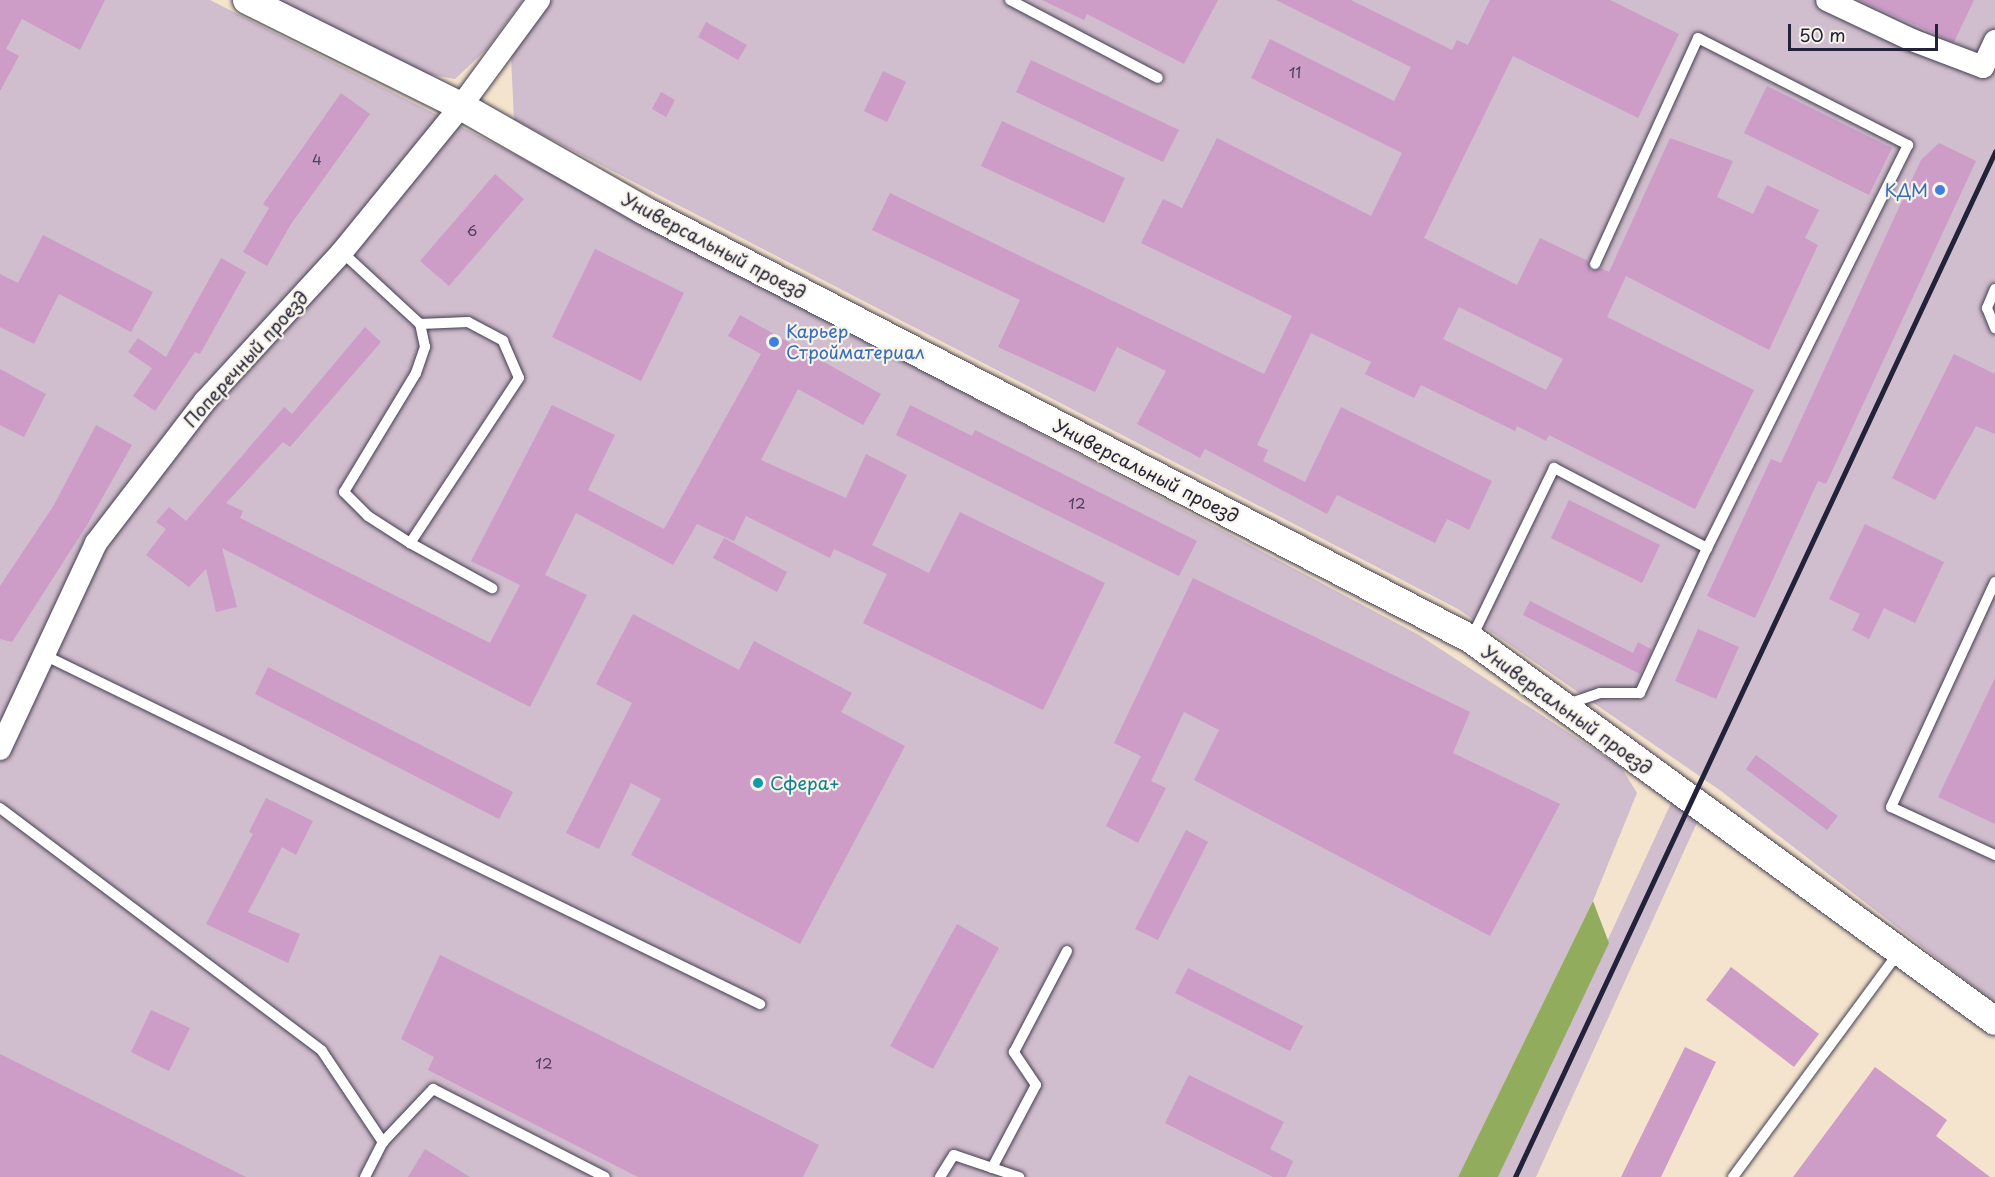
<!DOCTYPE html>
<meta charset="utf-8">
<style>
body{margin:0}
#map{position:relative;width:1995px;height:1177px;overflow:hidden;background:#f5e4cd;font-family:"Playpen Sans",sans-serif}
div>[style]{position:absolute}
.industrial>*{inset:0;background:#d0bdcd}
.forest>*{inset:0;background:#92ac5d}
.building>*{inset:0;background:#cd9dc8}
.roads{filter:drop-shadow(0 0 2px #423f51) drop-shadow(0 0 2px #423f51)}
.service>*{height:10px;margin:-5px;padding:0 5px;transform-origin:5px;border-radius:5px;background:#fff}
.minor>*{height:22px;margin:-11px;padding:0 11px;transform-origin:11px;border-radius:11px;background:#fff}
.tertiary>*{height:28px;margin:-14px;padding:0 14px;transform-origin:14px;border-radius:14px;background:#fff}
.rail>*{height:4.5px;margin:-2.25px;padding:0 2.25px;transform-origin:2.25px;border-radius:2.25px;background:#22223b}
.dots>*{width:16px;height:16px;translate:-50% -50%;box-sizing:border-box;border:3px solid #f7f3e8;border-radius:50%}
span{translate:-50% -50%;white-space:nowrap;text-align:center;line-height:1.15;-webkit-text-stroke:4.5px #f7f3e8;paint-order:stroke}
.number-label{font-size:15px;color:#4d415e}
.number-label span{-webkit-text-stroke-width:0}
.shop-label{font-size:18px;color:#366cbe}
.right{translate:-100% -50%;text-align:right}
.left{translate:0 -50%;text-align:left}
.street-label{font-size:18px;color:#22223b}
.culture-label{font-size:18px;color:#0d838f}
.scale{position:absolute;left:1788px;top:24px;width:150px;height:27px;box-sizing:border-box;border:3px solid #22223b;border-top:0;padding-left:8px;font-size:18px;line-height:21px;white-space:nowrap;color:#22223b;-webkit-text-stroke:4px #f7f3e8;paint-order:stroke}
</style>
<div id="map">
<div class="industrial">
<i style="clip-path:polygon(0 0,210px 0,501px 147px,1419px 635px,1621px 767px,1637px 793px,1593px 901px,1458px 1177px,0 1177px)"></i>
<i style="clip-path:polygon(268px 0,523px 0,487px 49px,455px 79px,409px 71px)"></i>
<i style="clip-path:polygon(552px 0,1995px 0,1995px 1003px,1721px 791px,1458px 609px,514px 120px,511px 57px)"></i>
<i style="clip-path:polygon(1672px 801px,1700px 816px,1536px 1177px,1498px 1177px)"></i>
</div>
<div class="forest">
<i style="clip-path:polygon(1593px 901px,1609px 943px,1498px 1177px,1458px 1177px)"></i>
</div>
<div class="building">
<i style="clip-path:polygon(0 0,105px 0,80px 50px,22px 19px,6px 49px,19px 56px,0 91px)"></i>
<i style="clip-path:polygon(1042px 0,1218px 0,1184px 64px,1087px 14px,1084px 20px)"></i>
<i style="clip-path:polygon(evenodd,1276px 0,1351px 0,1452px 50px,1457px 40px,1468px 45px,1490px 0,1610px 0,1679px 34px,1638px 118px,1513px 56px,1424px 238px,1517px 285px,1540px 238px,1588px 261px,1591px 271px,1601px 268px,1609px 272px,1670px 138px,1733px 161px,1717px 197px,1753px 214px,1767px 185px,1819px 210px,1805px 238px,1818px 245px,1769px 350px,1626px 276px,1607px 317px,1754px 390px,1695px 509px,1549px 435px,1546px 441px,1517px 426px,1515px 431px,1421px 385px,1414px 398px,1365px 374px,1371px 362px,1311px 333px,1257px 445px,1268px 450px,1263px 461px,1305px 482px,1341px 407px,1492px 481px,1469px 530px,1447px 519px,1435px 543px,1337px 495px,1327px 514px,1205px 449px,1200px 458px,1137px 424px,1166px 371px,1117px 347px,1095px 392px,998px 347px,1020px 300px,872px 230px,890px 193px,1264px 374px,1292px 316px,1141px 243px,1163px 199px,1182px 208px,1217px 138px,1371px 216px,1402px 153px,1251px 78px,1270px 39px,1394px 101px,1411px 67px,1276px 0,1459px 307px,1563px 359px,1546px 390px,1443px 339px,1459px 307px)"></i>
<i style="clip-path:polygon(1859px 0,1974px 0,1954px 42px)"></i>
<i style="clip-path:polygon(706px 22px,747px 45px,738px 60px,698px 37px)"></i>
<i style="clip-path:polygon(1031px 60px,1179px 130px,1163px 162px,1016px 92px)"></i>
<i style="clip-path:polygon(883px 71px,906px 82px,887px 122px,864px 111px)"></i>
<i style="clip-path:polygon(1767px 86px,1892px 148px,1869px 195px,1744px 133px)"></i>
<i style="clip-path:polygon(661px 92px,675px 100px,666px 117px,652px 109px)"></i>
<i style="clip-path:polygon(341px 93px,370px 114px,291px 224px,267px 266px,243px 252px,269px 208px,263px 204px)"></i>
<i style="clip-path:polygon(1002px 121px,1125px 178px,1104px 223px,981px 166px)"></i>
<i style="clip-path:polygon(1939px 143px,1976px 161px,1826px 484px,1818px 481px,1755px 618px,1707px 596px,1771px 459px,1781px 463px,1921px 160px)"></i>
<i style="clip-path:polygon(495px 174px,524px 199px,449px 286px,420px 261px)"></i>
<i style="clip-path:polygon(43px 235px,153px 292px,131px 332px,59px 294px,34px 344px,0 327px,0 274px,18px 283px)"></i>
<i style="clip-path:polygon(595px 249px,684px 293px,641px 381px,552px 337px)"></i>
<i style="clip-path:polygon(221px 258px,246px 272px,200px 354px,195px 352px,155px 411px,133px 396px,152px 368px,128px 352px,138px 338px,166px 357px)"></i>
<i style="clip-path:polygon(740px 315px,881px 394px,863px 425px,798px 389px,761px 460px,846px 498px,866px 454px,907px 475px,872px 545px,929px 573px,960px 512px,1105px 583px,1043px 710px,863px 623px,887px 574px,834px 549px,830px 558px,746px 516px,734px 541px,697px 524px,673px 565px,576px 513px,545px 575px,587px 595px,530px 707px,222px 548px,237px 607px,216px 612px,206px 569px,189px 587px,146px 555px,166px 529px,156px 522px,169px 507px,186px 521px,284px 407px,292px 414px,365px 327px,381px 342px,290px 447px,283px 442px,226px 503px,243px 511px,240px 518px,490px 643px,520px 585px,471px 561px,552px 405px,615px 435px,588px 490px,664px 529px,761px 354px,728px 336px)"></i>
<i style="clip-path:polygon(1954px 354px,1995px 374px,1995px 434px,1976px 426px,1935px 500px,1892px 478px)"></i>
<i style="clip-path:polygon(0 369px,46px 394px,24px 437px,0 425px)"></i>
<i style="clip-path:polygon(910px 405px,972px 436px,975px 430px,1197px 541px,1179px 576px,896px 435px)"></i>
<i style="clip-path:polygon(96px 425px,132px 445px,87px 525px,12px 642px,0 639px,0 586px,54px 505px)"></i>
<i style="clip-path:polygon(1569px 500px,1660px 545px,1642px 583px,1551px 538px)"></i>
<i style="clip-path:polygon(1865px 524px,1944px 562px,1915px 623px,1884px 608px,1869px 639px,1852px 630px,1860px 614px,1829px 599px)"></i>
<i style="clip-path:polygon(724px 538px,787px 572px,777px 592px,713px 558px)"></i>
<i style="clip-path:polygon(1193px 578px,1470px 712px,1453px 753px,1560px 804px,1490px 936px,1194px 780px,1219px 730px,1184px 712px,1151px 781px,1166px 788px,1138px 843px,1106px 826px,1141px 756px,1114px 743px)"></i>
<i style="clip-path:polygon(1530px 601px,1633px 653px,1638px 642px,1652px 650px,1640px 674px,1523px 615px)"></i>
<i style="clip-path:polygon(633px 614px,739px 670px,754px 641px,852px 693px,841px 712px,905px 746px,800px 944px,631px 855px,661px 799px,631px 783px,599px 849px,566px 833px,632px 703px,596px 684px)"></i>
<i style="clip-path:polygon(1698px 629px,1739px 647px,1716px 699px,1675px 681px)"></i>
<i style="clip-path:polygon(268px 667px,513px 792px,499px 819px,255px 694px)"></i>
<i style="clip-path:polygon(1995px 678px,1995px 824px,1938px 797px)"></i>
<i style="clip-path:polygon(1756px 755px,1838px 816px,1827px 830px,1746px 769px)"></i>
<i style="clip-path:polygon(266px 798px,313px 821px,296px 855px,282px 847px,248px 912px,300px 934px,288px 963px,206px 924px,253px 834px,249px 832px)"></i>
<i style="clip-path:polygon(1186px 830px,1208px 842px,1158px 940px,1135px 929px)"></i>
<i style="clip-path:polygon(957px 924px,999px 948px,933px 1069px,890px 1046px)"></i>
<i style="clip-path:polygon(440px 955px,819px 1145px,803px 1177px,638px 1177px,428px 1070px,434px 1057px,401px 1039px)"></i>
<i style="clip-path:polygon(1731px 967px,1819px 1034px,1794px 1067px,1706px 1000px)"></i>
<i style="clip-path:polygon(1188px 968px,1303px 1026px,1290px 1051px,1175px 993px)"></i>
<i style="clip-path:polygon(151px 1010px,190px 1028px,169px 1071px,131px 1052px)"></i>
<i style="clip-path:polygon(1685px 1047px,1716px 1062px,1661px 1177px,1621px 1177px)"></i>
<i style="clip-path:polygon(0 1054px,246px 1177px,0 1177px)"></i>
<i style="clip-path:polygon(1875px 1067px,1947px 1120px,1936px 1136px,1990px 1177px,1793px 1177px)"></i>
<i style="clip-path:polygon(1189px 1075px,1284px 1122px,1270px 1149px,1293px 1161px,1286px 1177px,1273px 1177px,1165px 1123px)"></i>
<i style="clip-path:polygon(425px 1149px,470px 1177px,408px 1177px)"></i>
</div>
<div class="roads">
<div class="service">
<i style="left:1010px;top:0;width:167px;rotate:27.8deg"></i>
<i style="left:342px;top:252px;width:106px;rotate:42.7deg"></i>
<i style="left:420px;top:324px;width:48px;rotate:-2.4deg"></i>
<i style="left:468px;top:322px;width:40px;rotate:28deg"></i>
<i style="left:503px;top:341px;width:40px;rotate:66.6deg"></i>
<i style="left:519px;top:378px;width:198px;rotate:123.4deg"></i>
<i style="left:410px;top:543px;width:94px;rotate:28.8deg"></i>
<i style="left:1595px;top:264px;width:248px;rotate:-65.5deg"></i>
<i style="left:1698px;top:38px;width:236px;rotate:27deg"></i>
<i style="left:1908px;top:145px;width:450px;rotate:116.5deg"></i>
<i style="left:1995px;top:289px;width:21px;rotate:113deg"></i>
<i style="left:1987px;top:308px;width:22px;rotate:68deg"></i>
<i style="left:410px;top:543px;width:50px;rotate:-147.3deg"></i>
<i style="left:368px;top:516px;width:34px;rotate:-135deg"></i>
<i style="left:344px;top:492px;width:139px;rotate:-58.8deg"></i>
<i style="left:416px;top:373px;width:28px;rotate:-71deg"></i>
<i style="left:425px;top:347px;width:24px;rotate:-102deg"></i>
<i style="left:1995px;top:582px;width:248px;rotate:114.8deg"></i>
<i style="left:1891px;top:807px;width:115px;rotate:24.8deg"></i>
<i style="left:1472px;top:637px;width:188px;rotate:-64.1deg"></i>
<i style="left:1554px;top:468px;width:173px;rotate:27.6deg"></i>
<i style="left:1707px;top:548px;width:160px;rotate:114.8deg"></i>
<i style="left:1640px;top:693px;width:40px;rotate:180deg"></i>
<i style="left:1600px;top:693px;width:34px;rotate:161deg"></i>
<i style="left:42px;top:654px;width:799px;rotate:25.99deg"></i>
<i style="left:0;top:808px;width:403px;rotate:37deg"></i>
<i style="left:322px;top:1051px;width:110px;rotate:56.2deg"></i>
<i style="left:992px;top:1168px;width:94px;rotate:-62.1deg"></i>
<i style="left:1036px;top:1085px;width:40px;rotate:-124deg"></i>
<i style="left:1014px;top:1052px;width:114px;rotate:-62.3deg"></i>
<i style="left:365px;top:1177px;width:39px;rotate:-63deg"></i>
<i style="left:383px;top:1142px;width:73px;rotate:-46.7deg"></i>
<i style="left:433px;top:1089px;width:193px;rotate:27.1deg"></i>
<i style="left:940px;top:1177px;width:26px;rotate:-58deg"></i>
<i style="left:954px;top:1155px;width:69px;rotate:18.7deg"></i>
<i style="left:1733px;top:1177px;width:280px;rotate:-53.6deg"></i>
</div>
<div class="minor">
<i style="left:1827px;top:0;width:94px;rotate:25.2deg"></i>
<i style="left:1912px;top:40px;width:76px;rotate:20.8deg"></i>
<i style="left:1983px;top:67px;width:29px;rotate:-65deg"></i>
<i style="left:0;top:749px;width:227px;rotate:-65deg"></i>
<i style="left:96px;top:543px;width:179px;rotate:-52.5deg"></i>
<i style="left:205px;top:401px;width:202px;rotate:-47.4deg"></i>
<i style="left:342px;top:252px;width:188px;rotate:-50.8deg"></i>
<i style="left:461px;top:106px;width:132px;rotate:-53.7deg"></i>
</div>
<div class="tertiary">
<i style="left:247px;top:0;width:239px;rotate:26.4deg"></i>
<i style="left:461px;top:106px;width:210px;rotate:29.7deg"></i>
<i style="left:643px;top:210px;width:933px;rotate:27.39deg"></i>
<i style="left:1471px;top:639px;width:648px;rotate:36.09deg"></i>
</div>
</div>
<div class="rail">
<i style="left:1515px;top:1177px;width:1132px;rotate:-64.91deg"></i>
</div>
<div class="dots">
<i style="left:1940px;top:190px;background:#3f7fe0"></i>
<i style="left:774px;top:342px;background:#3f7fe0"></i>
<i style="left:758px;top:783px;background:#0f9aa8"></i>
</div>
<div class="number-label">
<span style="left:1295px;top:72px">11</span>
<span style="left:317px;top:159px">4</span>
<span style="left:472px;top:230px">6</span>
<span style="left:1077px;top:503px">12</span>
<span style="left:544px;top:1063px">12</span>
</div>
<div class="shop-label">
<span class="right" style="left:1928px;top:190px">КДМ</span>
<span class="left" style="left:786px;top:342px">Карьер<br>Стройматериал</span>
</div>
<div class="street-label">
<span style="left:714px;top:246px;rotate:28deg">Универсальный проезд</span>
<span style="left:246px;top:359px;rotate:-48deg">Поперечный проезд</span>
<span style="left:1146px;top:471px;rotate:27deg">Универсальный проезд</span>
<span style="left:1567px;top:710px;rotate:36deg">Универсальный проезд</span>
</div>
<div class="culture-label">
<span class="left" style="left:770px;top:783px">Сфера+</span>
</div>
<div class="scale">50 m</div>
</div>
